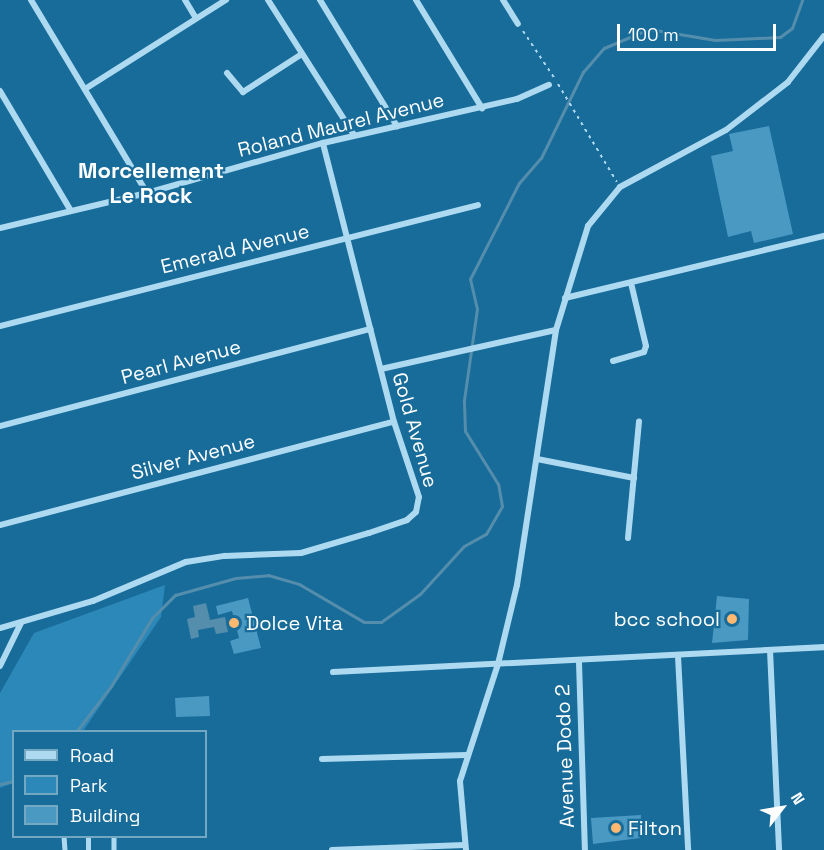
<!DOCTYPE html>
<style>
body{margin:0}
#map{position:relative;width:824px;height:850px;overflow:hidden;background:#186c9a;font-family:"Space Grotesk",sans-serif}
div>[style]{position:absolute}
.green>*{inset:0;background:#2c88b8}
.water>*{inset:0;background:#558dac}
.stream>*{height:3px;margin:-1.5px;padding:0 1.5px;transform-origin:1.5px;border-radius:1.5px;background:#558dac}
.building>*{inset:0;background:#4a99c3}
.path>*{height:2px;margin-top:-1px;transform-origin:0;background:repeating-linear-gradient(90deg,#aedaf1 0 3px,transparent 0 7.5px)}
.service>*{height:4.5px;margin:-2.25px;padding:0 2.25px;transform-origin:2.25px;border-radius:2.25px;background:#aedaf1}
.minor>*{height:6px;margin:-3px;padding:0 3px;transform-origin:3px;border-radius:3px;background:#aedaf1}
.dots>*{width:16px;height:16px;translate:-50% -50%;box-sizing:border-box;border:3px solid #186c9a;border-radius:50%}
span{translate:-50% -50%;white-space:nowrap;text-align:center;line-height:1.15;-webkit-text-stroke:4.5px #186c9a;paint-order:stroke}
.street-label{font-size:20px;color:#fff}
.poi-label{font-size:20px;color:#fff}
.right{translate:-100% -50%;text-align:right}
.left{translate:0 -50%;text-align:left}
.quarter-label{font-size:22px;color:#fff;font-weight:700}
.legend{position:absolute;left:12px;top:730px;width:195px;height:108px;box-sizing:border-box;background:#186c9a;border:2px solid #74a7c2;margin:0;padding:8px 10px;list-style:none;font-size:18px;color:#fff}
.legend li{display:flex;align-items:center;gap:12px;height:30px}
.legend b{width:30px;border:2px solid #74a7c2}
.north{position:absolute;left:752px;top:778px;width:60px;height:60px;-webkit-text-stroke:4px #186c9a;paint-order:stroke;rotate:59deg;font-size:16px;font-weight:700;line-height:24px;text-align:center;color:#fff}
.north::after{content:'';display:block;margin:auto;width:21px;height:27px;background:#fff;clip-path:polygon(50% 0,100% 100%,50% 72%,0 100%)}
.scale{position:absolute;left:617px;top:24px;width:159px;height:27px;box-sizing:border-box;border:3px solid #fff;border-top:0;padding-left:8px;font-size:18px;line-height:21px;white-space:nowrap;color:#fff;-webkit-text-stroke:4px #186c9a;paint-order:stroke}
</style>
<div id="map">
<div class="green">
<i style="clip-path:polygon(165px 585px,161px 617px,83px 731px,14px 732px,13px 783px,0 788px,0 693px,34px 633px)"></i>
</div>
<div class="water">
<i style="clip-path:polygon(206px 603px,210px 620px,225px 617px,228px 632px,216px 634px,214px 627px,198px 630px,199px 637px,191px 639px,187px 619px,195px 617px,193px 606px)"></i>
</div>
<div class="stream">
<i style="left:76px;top:732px;width:58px;rotate:-52.7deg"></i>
<i style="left:111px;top:686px;width:79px;rotate:-58.9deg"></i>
<i style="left:152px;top:618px;width:33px;rotate:-45deg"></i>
<i style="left:175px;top:595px;width:63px;rotate:-15.6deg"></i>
<i style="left:236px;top:578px;width:32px;rotate:-5deg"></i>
<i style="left:268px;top:575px;width:32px;rotate:16deg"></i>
<i style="left:299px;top:584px;width:75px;rotate:30.3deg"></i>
<i style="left:364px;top:622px;width:17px"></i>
<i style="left:381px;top:622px;width:48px;rotate:-35.7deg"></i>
<i style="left:420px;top:594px;width:65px;rotate:-47.5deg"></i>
<i style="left:464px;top:546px;width:25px;rotate:-29deg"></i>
<i style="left:486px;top:534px;width:32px;rotate:-60deg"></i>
<i style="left:502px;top:506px;width:22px;rotate:-100deg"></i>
<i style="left:498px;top:484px;width:62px;rotate:-121.9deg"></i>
<i style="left:465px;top:431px;width:31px;rotate:-92deg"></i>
<i style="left:464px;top:400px;width:92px;rotate:-81.9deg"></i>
<i style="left:477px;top:309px;width:31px;rotate:-103deg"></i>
<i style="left:470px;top:279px;width:108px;rotate:-63deg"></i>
<i style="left:519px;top:183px;width:33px;rotate:-49deg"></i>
<i style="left:541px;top:158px;width:96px;rotate:-64deg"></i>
<i style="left:583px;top:72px;width:32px;rotate:-49deg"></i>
<i style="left:604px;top:48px;width:49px;rotate:-22.9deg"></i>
<i style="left:649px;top:29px;width:67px;rotate:9.5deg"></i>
<i style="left:715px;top:40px;width:65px;rotate:-2.6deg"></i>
<i style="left:780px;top:37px;width:15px;rotate:-37deg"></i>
<i style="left:792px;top:28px;width:30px;rotate:-70deg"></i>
<i style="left:0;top:784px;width:14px;rotate:-12deg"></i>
</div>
<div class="building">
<i style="clip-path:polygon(769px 126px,793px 234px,754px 243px,751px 231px,728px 237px,711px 156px,733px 151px,729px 134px)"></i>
<i style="clip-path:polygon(717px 596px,749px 599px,748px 640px,712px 643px)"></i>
<i style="clip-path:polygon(248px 598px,261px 648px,234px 654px,230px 641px,239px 638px,232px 611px,218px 615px,216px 606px)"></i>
<i style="clip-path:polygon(209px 696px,210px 716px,176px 717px,175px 698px)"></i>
<i style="clip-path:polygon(641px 815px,640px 838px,593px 844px,591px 818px)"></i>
</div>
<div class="path">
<i style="left:523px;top:31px;width:58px;rotate:56.3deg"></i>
<i style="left:558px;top:84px;width:114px;rotate:59deg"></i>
</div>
<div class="service">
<i style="left:64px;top:836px;width:14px;rotate:86deg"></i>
<i style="left:114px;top:836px;width:14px;rotate:90deg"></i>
<i style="left:88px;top:850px;width:14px;rotate:-90deg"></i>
</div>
<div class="minor">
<i style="left:31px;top:0;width:225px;rotate:59deg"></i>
<i style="left:185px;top:0;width:21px;rotate:59deg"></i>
<i style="left:268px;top:0;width:160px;rotate:57.5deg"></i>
<i style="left:320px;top:0;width:148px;rotate:58.6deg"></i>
<i style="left:416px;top:0;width:127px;rotate:58.6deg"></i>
<i style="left:503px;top:0;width:28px;rotate:58deg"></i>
<i style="left:227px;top:73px;width:25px;rotate:50deg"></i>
<i style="left:243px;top:92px;width:70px;rotate:-32.8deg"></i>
<i style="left:85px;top:89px;width:167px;rotate:-32.3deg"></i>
<i style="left:0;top:91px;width:139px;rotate:59.4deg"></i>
<i style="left:0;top:228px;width:151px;rotate:-13.4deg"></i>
<i style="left:147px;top:193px;width:183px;rotate:-15.9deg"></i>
<i style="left:323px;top:143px;width:199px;rotate:-12.8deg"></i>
<i style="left:517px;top:99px;width:35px;rotate:-24deg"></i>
<i style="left:565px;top:298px;width:266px;rotate:-13.5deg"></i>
<i style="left:0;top:326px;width:493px;rotate:-14.2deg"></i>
<i style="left:613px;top:361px;width:32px;rotate:-16deg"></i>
<i style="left:644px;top:352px;width:6px;rotate:-72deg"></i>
<i style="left:646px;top:346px;width:65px;rotate:-103.4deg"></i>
<i style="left:381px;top:369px;width:179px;rotate:-12.6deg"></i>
<i style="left:0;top:426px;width:383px;rotate:-14.7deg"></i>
<i style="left:537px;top:459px;width:99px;rotate:11.1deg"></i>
<i style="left:0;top:525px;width:407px;rotate:-14.7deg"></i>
<i style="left:628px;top:538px;width:117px;rotate:-84.6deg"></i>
<i style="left:0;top:628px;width:97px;rotate:-16.2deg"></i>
<i style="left:93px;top:601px;width:101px;rotate:-22.8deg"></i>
<i style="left:186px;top:562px;width:39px;rotate:-9deg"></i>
<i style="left:225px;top:556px;width:76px;rotate:-2.3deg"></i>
<i style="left:301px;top:553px;width:71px;rotate:-16.4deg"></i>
<i style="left:369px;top:533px;width:40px;rotate:-18.9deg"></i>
<i style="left:407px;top:520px;width:12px;rotate:-42deg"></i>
<i style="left:416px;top:512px;width:15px;rotate:-79deg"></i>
<i style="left:419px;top:497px;width:79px;rotate:-108.4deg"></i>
<i style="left:394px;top:422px;width:288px;rotate:-104.3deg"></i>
<i style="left:770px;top:650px;width:200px;rotate:87.4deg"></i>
<i style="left:678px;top:656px;width:194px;rotate:87deg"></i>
<i style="left:579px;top:662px;width:188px;rotate:88.2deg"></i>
<i style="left:0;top:666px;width:48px;rotate:-64deg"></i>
<i style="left:333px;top:672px;width:492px;rotate:-2.9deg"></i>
<i style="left:322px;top:759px;width:145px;rotate:-1.6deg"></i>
<i style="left:332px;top:850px;width:133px;rotate:-2.2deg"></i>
<i style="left:466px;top:850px;width:69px;rotate:-95deg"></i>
<i style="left:460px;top:781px;width:123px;rotate:-72deg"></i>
<i style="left:498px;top:664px;width:81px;rotate:-76.5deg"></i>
<i style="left:517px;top:585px;width:258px;rotate:-81.3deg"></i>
<i style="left:556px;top:330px;width:109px;rotate:-72.9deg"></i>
<i style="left:588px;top:226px;width:50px;rotate:-50.6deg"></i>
<i style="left:620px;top:187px;width:120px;rotate:-28.3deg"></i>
<i style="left:726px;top:130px;width:78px;rotate:-37.7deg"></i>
<i style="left:788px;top:82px;width:58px;rotate:-52deg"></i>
</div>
<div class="dots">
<i style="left:732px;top:619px;background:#ffb86f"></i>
<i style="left:234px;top:623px;background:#ffb86f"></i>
<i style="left:616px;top:828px;background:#ffb86f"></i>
</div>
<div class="street-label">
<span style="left:341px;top:125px;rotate:-14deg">Roland Maurel Avenue</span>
<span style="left:235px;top:249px;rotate:-14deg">Emerald Avenue</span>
<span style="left:181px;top:362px;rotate:-15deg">Pearl Avenue</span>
<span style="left:415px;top:430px;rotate:74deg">Gold Avenue</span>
<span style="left:193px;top:457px;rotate:-15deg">Silver Avenue</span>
<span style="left:565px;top:756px;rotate:-92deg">Avenue Dodo 2</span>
</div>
<div class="poi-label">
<span class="right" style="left:720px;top:619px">bcc school</span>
<span class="left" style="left:246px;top:623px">Dolce Vita</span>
<span class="left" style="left:628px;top:828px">Filton</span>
</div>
<div class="quarter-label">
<span style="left:151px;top:183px">Morcellement<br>Le Rock</span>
</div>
<ul class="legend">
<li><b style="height:8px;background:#aedaf1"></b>Road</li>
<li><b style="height:16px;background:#2c88b8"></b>Park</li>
<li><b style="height:16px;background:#4a99c3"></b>Building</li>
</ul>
<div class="north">N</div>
<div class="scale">100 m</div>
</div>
